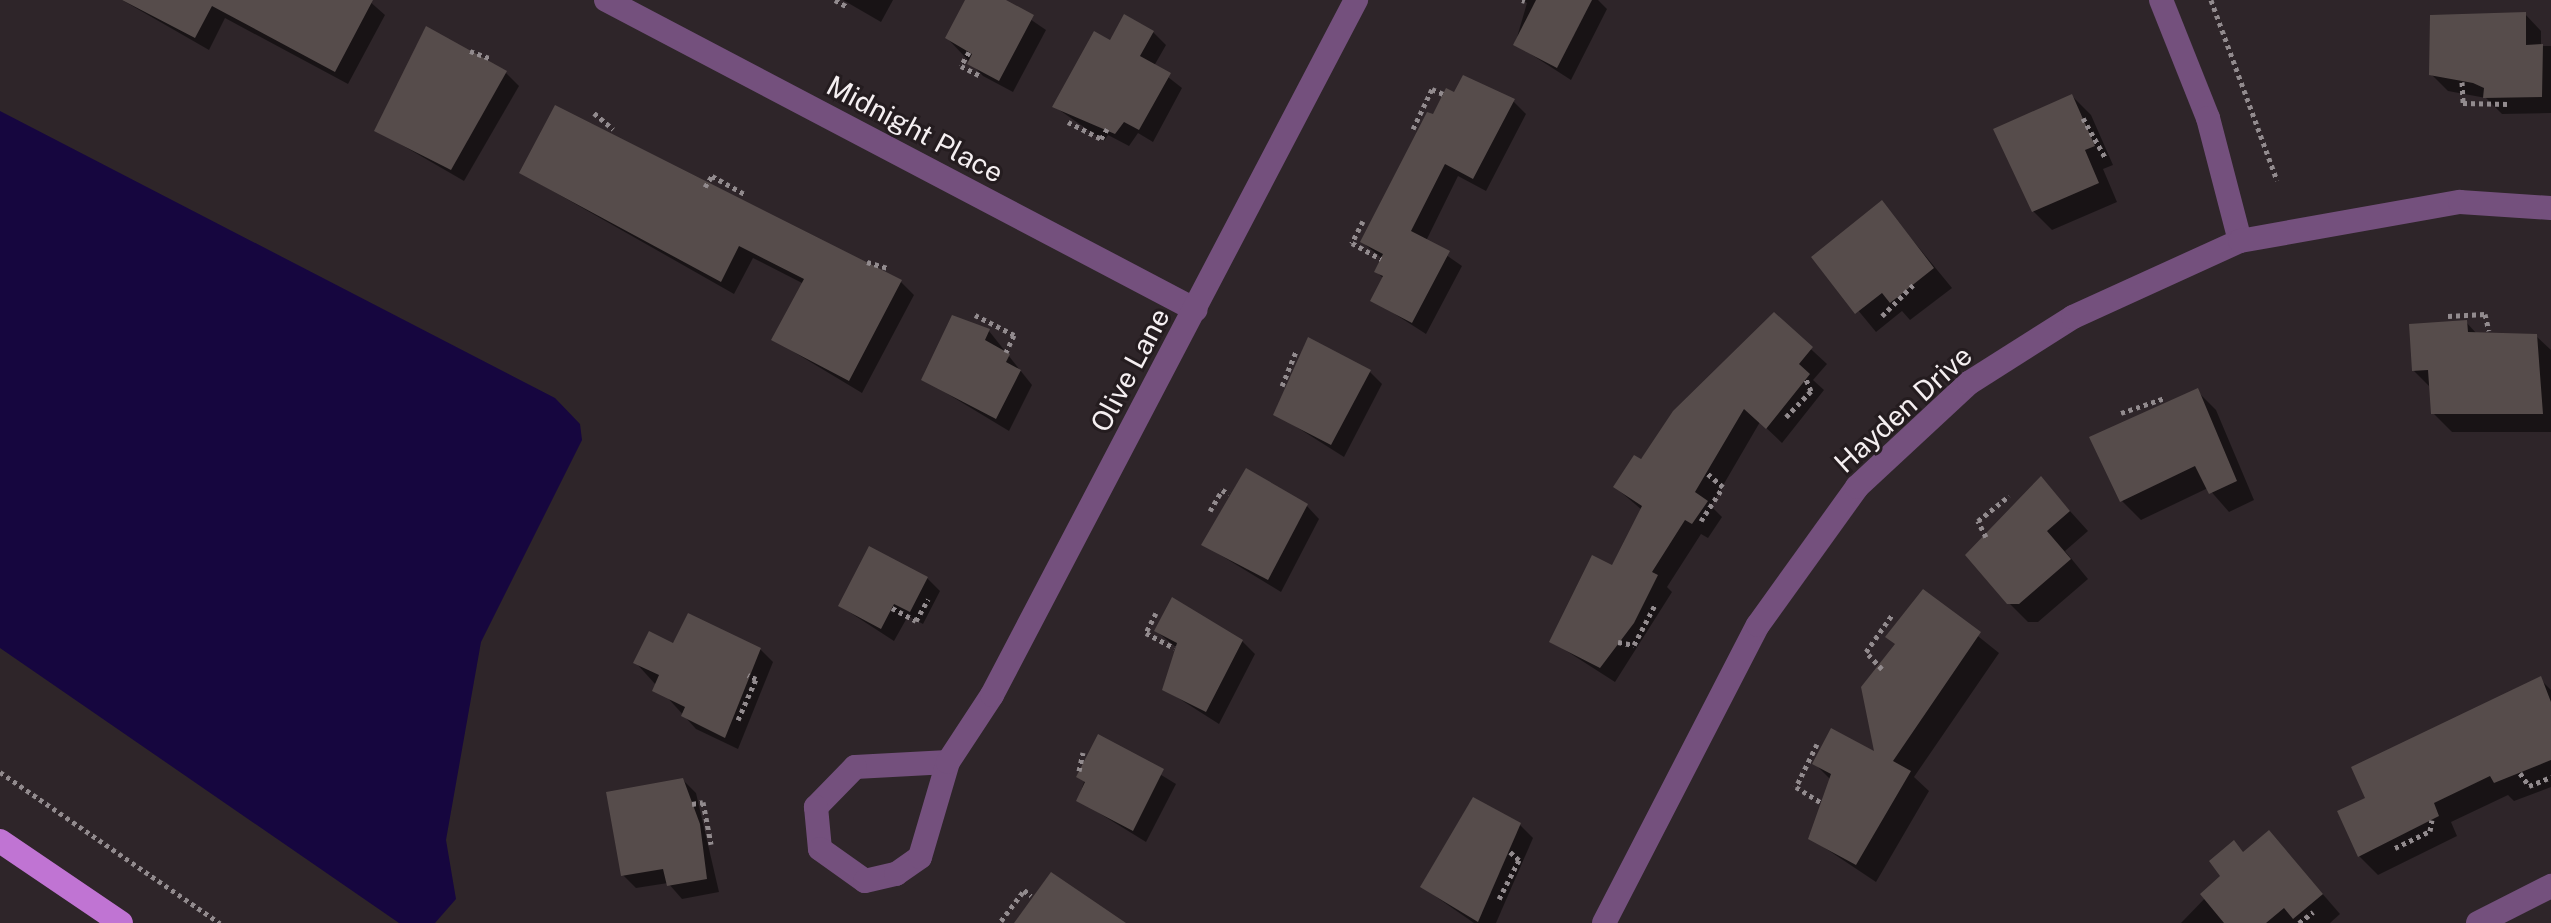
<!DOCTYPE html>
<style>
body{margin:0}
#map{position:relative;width:2551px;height:923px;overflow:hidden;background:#2e2529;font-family:"Public Sans",sans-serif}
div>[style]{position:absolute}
.water>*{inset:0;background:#16063f}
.shadow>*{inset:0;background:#0007}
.building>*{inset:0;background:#564c4b}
.path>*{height:5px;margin-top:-2.5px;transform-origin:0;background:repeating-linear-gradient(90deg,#928b8e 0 4px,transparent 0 8px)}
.minor>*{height:24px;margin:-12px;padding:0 12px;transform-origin:12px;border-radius:12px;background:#74507d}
.major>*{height:24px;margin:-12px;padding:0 12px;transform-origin:12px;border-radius:12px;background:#c074d3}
span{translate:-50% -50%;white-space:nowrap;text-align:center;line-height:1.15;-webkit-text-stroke:6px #241c1f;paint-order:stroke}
.street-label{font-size:28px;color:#f5eff1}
</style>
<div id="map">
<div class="water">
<i style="clip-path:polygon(0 111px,555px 398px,580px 424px,582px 440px,481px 642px,446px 840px,456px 899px,435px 923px,399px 923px,0 648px)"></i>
</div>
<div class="shadow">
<i style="clip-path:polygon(122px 0,368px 0,385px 15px,348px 84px,225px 18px,209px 50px)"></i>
<i style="clip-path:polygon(843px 0,893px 0,881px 22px)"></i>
<i style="clip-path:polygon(967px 0,1002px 0,1046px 30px,1013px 92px,983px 76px,947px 38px)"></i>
<i style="clip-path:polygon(1522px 0,1598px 0,1607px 9px,1571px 80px,1515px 44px,1527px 3px)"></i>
<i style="clip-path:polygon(2525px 14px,2541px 31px,2541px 46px,2551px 46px,2551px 113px,2502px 114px,2486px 98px,2448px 91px,2431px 74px)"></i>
<i style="clip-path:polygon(1153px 32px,1166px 45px,1154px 66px,1182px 88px,1153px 142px,1138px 133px,1129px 146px,1108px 135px,1104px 141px,1055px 107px,1111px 42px)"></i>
<i style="clip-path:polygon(506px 73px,519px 86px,464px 181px,376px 130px)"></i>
<i style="clip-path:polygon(1455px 95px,1513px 101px,1526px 114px,1486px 191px,1458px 176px,1426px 241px,1462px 266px,1426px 334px,1373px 300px,1384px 279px,1377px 272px,1383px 259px,1362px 242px,1434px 117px)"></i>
<i style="clip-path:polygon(2072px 96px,2091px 115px,2113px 165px,2103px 169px,2117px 202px,2052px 230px,2033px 211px)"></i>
<i style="clip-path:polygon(521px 173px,901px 282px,914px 295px,862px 393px,774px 340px,804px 284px,753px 258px,734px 294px)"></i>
<i style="clip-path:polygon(1882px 203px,1952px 288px,1910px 320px,1902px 311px,1876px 332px,1814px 257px)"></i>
<i style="clip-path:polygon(1774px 315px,1827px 364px,1813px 380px,1824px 390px,1782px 443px,1760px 422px,1711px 506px,1722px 517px,1708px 538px,1701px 534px,1667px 587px,1672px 592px,1615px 682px,1551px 641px,1612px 568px,1642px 510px,1615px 487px)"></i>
<i style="clip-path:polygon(953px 318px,989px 331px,1032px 385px,1009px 431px,923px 379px)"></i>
<i style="clip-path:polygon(2466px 322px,2477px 334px,2536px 336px,2551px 350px,2551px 432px,2452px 432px,2433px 413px,2431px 388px,2414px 371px)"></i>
<i style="clip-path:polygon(1369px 371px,1382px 384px,1344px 457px,1276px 414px)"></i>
<i style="clip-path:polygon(2197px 391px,2216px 410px,2254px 500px,2229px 512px,2208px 488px,2141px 520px,2122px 501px)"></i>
<i style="clip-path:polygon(2041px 479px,2088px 531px,2065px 551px,2088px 579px,2038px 622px,2028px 622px,2008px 602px)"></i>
<i style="clip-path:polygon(1306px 505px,1319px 519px,1281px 592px,1204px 545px)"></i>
<i style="clip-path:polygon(927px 578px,940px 591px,923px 624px,908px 616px,894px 641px,840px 606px)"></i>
<i style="clip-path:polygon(1923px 592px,1999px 653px,1914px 777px,1929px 791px,1876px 882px,1810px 838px,1831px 780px,1815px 764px,1877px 755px,1896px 645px)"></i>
<i style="clip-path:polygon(1156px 631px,1242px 641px,1255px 654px,1219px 724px,1164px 689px,1177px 648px)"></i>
<i style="clip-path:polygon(674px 646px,760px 649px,773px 662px,738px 749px,696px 729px,636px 663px)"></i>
<i style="clip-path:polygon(2540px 679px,2551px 690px,2551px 787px,2514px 801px,2508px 795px,2451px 822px,2457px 836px,2378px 875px,2359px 856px,2368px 799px)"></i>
<i style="clip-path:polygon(1099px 737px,1176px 784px,1146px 842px,1078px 800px)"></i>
<i style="clip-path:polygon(683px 780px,696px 793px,719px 892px,682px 899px,668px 883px,636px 888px,623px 875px)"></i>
<i style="clip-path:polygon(1520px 825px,1533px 838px,1496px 923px,1474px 923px,1422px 887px)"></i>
<i style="clip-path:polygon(2269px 832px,2340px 914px,2330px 923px,2181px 923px)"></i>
</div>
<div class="building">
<i style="clip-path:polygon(122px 0,373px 0,335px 72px,212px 6px,195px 38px)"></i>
<i style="clip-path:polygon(965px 0,1006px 0,1034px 15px,999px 81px,967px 64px,972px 54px,945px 38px)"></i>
<i style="clip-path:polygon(1536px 0,1592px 0,1557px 68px,1513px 45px)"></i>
<i style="clip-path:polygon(2526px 12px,2526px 45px,2543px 44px,2542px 97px,2483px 98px,2484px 88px,2473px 83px,2429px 75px,2430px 15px)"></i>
<i style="clip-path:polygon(1124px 14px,1154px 31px,1140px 56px,1171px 73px,1139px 130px,1124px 122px,1115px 134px,1052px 107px,1094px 31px,1110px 40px)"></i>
<i style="clip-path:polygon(426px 26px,507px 71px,451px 170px,374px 131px)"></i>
<i style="clip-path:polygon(1463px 75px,1515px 99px,1473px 179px,1445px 164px,1411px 231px,1450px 251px,1412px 323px,1370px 301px,1383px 276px,1374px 272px,1383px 254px,1360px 242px,1427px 112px,1433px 114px,1446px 88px,1454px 92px)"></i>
<i style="clip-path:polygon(2072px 94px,2095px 146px,2085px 150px,2099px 183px,2032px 212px,1993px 129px)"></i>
<i style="clip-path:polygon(555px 105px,902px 280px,849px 381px,771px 340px,804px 279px,739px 246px,721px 282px,519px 173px)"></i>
<i style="clip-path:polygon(1882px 200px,1934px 268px,1890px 303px,1882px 293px,1855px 314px,1811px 257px)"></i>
<i style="clip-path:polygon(1774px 312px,1813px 347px,1799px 364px,1810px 374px,1766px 429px,1744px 409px,1695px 492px,1708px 501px,1692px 524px,1685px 520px,1652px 572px,1658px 575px,1634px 623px,1600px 668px,1549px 642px,1592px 555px,1612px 565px,1642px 506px,1613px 487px,1634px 455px,1641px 459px,1673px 411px)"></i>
<i style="clip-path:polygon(952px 315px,990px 329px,985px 340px,1010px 354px,1006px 362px,1021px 370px,996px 419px,921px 380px)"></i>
<i style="clip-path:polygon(2467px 320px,2468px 332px,2537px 334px,2543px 414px,2431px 414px,2428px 370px,2412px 371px,2409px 324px)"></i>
<i style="clip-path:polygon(1308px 337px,1371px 370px,1331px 445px,1273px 415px)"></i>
<i style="clip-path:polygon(2198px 388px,2237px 481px,2209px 494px,2195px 466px,2120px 502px,2089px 437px)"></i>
<i style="clip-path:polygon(1246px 468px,1308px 504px,1268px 580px,1201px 545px)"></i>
<i style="clip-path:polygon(2041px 476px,2070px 511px,2047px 531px,2071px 559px,2019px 604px,2007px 604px,1965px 555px)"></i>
<i style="clip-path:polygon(869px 546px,928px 577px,910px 612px,894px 604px,881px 629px,838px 606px)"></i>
<i style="clip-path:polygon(1923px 589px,1981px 632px,1893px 761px,1911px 771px,1856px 865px,1808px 839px,1831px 774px,1812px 764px,1831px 728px,1874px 751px,1861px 687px,1895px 644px,1885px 637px)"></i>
<i style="clip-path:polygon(1172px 597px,1243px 640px,1206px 712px,1162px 690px,1177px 643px,1154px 631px)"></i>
<i style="clip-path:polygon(688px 613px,761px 648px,725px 738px,681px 716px,685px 707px,652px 691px,659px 675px,633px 663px,649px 631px,673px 643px)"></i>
<i style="clip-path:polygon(2541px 676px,2551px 702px,2551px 760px,2494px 783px,2490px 776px,2434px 803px,2439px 816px,2358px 857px,2337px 811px,2365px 798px,2351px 767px)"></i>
<i style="clip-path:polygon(1098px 734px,1164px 769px,1133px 831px,1076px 801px,1085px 782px,1076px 777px)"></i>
<i style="clip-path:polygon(683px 778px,700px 824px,707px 879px,667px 886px,663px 869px,621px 876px,606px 792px)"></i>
<i style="clip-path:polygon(1473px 797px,1521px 823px,1478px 922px,1420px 887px)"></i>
<i style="clip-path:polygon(2269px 830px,2323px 894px,2293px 919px,2284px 908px,2266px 923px,2224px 923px,2200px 894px,2220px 876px,2209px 861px,2234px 840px,2243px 852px)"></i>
<i style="clip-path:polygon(1051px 872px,1126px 923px,1014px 923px)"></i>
</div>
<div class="path">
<i style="left:835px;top:0;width:13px;rotate:29deg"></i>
<i style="left:1522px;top:0;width:3px;rotate:18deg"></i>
<i style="left:2211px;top:0;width:192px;rotate:69.9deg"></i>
<i style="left:470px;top:51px;width:23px;rotate:20deg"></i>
<i style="left:969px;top:52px;width:16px;rotate:120deg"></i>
<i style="left:961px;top:66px;width:22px;rotate:27deg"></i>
<i style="left:2462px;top:82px;width:21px;rotate:87deg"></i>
<i style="left:2463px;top:103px;width:45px;rotate:1.3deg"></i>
<i style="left:594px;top:113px;width:25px;rotate:40deg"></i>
<i style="left:2083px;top:118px;width:47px;rotate:60.7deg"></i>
<i style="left:1068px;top:122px;width:37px;rotate:27deg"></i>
<i style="left:1101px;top:139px;width:12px;rotate:-59deg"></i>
<i style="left:1413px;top:129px;width:44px;rotate:-64.6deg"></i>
<i style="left:1432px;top:89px;width:12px;rotate:24deg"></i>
<i style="left:705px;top:187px;width:13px;rotate:-58deg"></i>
<i style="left:712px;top:176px;width:39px;rotate:29deg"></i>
<i style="left:1363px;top:221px;width:25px;rotate:117deg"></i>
<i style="left:1352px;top:243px;width:33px;rotate:29deg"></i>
<i style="left:867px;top:262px;width:22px;rotate:16deg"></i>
<i style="left:975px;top:315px;width:44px;rotate:27.1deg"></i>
<i style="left:1014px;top:335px;width:19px;rotate:115deg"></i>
<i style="left:1882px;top:316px;width:45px;rotate:-45deg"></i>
<i style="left:2448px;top:316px;width:37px;rotate:-3deg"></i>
<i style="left:2485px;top:314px;width:17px;rotate:77deg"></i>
<i style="left:1282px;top:386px;width:37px;rotate:-68deg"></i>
<i style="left:2121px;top:413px;width:46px;rotate:-18.8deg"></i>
<i style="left:1786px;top:417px;width:36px;rotate:-46deg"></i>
<i style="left:1811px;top:391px;width:13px;rotate:-113deg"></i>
<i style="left:1210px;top:511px;width:24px;rotate:-60deg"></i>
<i style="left:1222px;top:490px;width:8px;rotate:30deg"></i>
<i style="left:1701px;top:521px;width:40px;rotate:-57.1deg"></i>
<i style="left:1723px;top:487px;width:21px;rotate:-139deg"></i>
<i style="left:1986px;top:537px;width:18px;rotate:-117deg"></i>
<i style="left:1978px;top:521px;width:40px;rotate:-39deg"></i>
<i style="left:892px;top:608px;width:27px;rotate:28deg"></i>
<i style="left:916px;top:621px;width:25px;rotate:-61deg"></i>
<i style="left:1156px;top:613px;width:22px;rotate:117deg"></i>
<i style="left:1146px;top:633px;width:32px;rotate:28deg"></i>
<i style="left:1618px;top:642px;width:16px;rotate:11deg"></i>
<i style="left:1634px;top:645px;width:47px;rotate:-62.4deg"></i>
<i style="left:1882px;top:669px;width:23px;rotate:-133deg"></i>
<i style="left:1866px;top:652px;width:45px;rotate:-54.9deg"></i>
<i style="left:738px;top:720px;width:45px;rotate:-66.3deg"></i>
<i style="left:756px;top:679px;width:9px;rotate:-153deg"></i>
<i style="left:1817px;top:744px;width:48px;rotate:116deg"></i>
<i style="left:1796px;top:787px;width:31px;rotate:32deg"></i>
<i style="left:1079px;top:771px;width:19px;rotate:-78deg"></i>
<i style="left:0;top:772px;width:267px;rotate:34.5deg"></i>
<i style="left:2520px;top:773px;width:16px;rotate:55deg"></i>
<i style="left:2529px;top:786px;width:24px;rotate:-22deg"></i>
<i style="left:692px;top:804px;width:11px;rotate:-10deg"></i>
<i style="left:703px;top:802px;width:43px;rotate:79.2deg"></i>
<i style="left:2395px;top:848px;width:39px;rotate:-26deg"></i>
<i style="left:2430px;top:831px;width:11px;rotate:-80deg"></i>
<i style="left:1499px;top:899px;width:44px;rotate:-62.9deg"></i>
<i style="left:1519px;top:860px;width:12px;rotate:-138deg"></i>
<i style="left:1001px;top:921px;width:39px;rotate:-53deg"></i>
<i style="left:1024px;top:890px;width:9px;rotate:41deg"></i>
<i style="left:2299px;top:923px;width:18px;rotate:-38deg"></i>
</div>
<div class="minor">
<i style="left:606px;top:0;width:666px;rotate:27.72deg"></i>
<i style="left:2161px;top:0;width:127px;rotate:68.3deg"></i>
<i style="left:2208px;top:118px;width:127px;rotate:75.4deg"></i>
<i style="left:948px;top:762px;width:93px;rotate:176.9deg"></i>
<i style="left:855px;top:767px;width:56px;rotate:134.3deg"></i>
<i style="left:816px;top:807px;width:42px;rotate:84.6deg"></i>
<i style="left:820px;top:849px;width:55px;rotate:35.4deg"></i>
<i style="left:865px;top:881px;width:32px;rotate:-13deg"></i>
<i style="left:896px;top:874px;width:29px;rotate:-35deg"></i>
<i style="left:920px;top:857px;width:99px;rotate:-73.6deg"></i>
<i style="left:948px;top:762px;width:80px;rotate:-56.7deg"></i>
<i style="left:992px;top:695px;width:785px;rotate:-62.36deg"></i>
<i style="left:1604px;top:923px;width:335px;rotate:-62.7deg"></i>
<i style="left:1758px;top:625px;width:170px;rotate:-54.3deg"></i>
<i style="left:1857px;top:487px;width:153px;rotate:-42.9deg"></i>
<i style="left:1969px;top:383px;width:123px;rotate:-32.4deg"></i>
<i style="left:2073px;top:317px;width:183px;rotate:-24.5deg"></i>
<i style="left:2240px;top:241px;width:223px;rotate:-10.1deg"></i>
<i style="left:2460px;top:202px;width:91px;rotate:3.8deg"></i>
<i style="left:2478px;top:923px;width:82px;rotate:-26.9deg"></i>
</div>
<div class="major">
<i style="left:0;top:841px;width:146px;rotate:34.1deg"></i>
</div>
<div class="street-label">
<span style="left:915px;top:129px;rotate:28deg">Midnight Place</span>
<span style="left:1130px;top:370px;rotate:-62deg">Olive Lane</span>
<span style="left:1903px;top:409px;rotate:-42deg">Hayden Drive</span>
</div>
</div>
